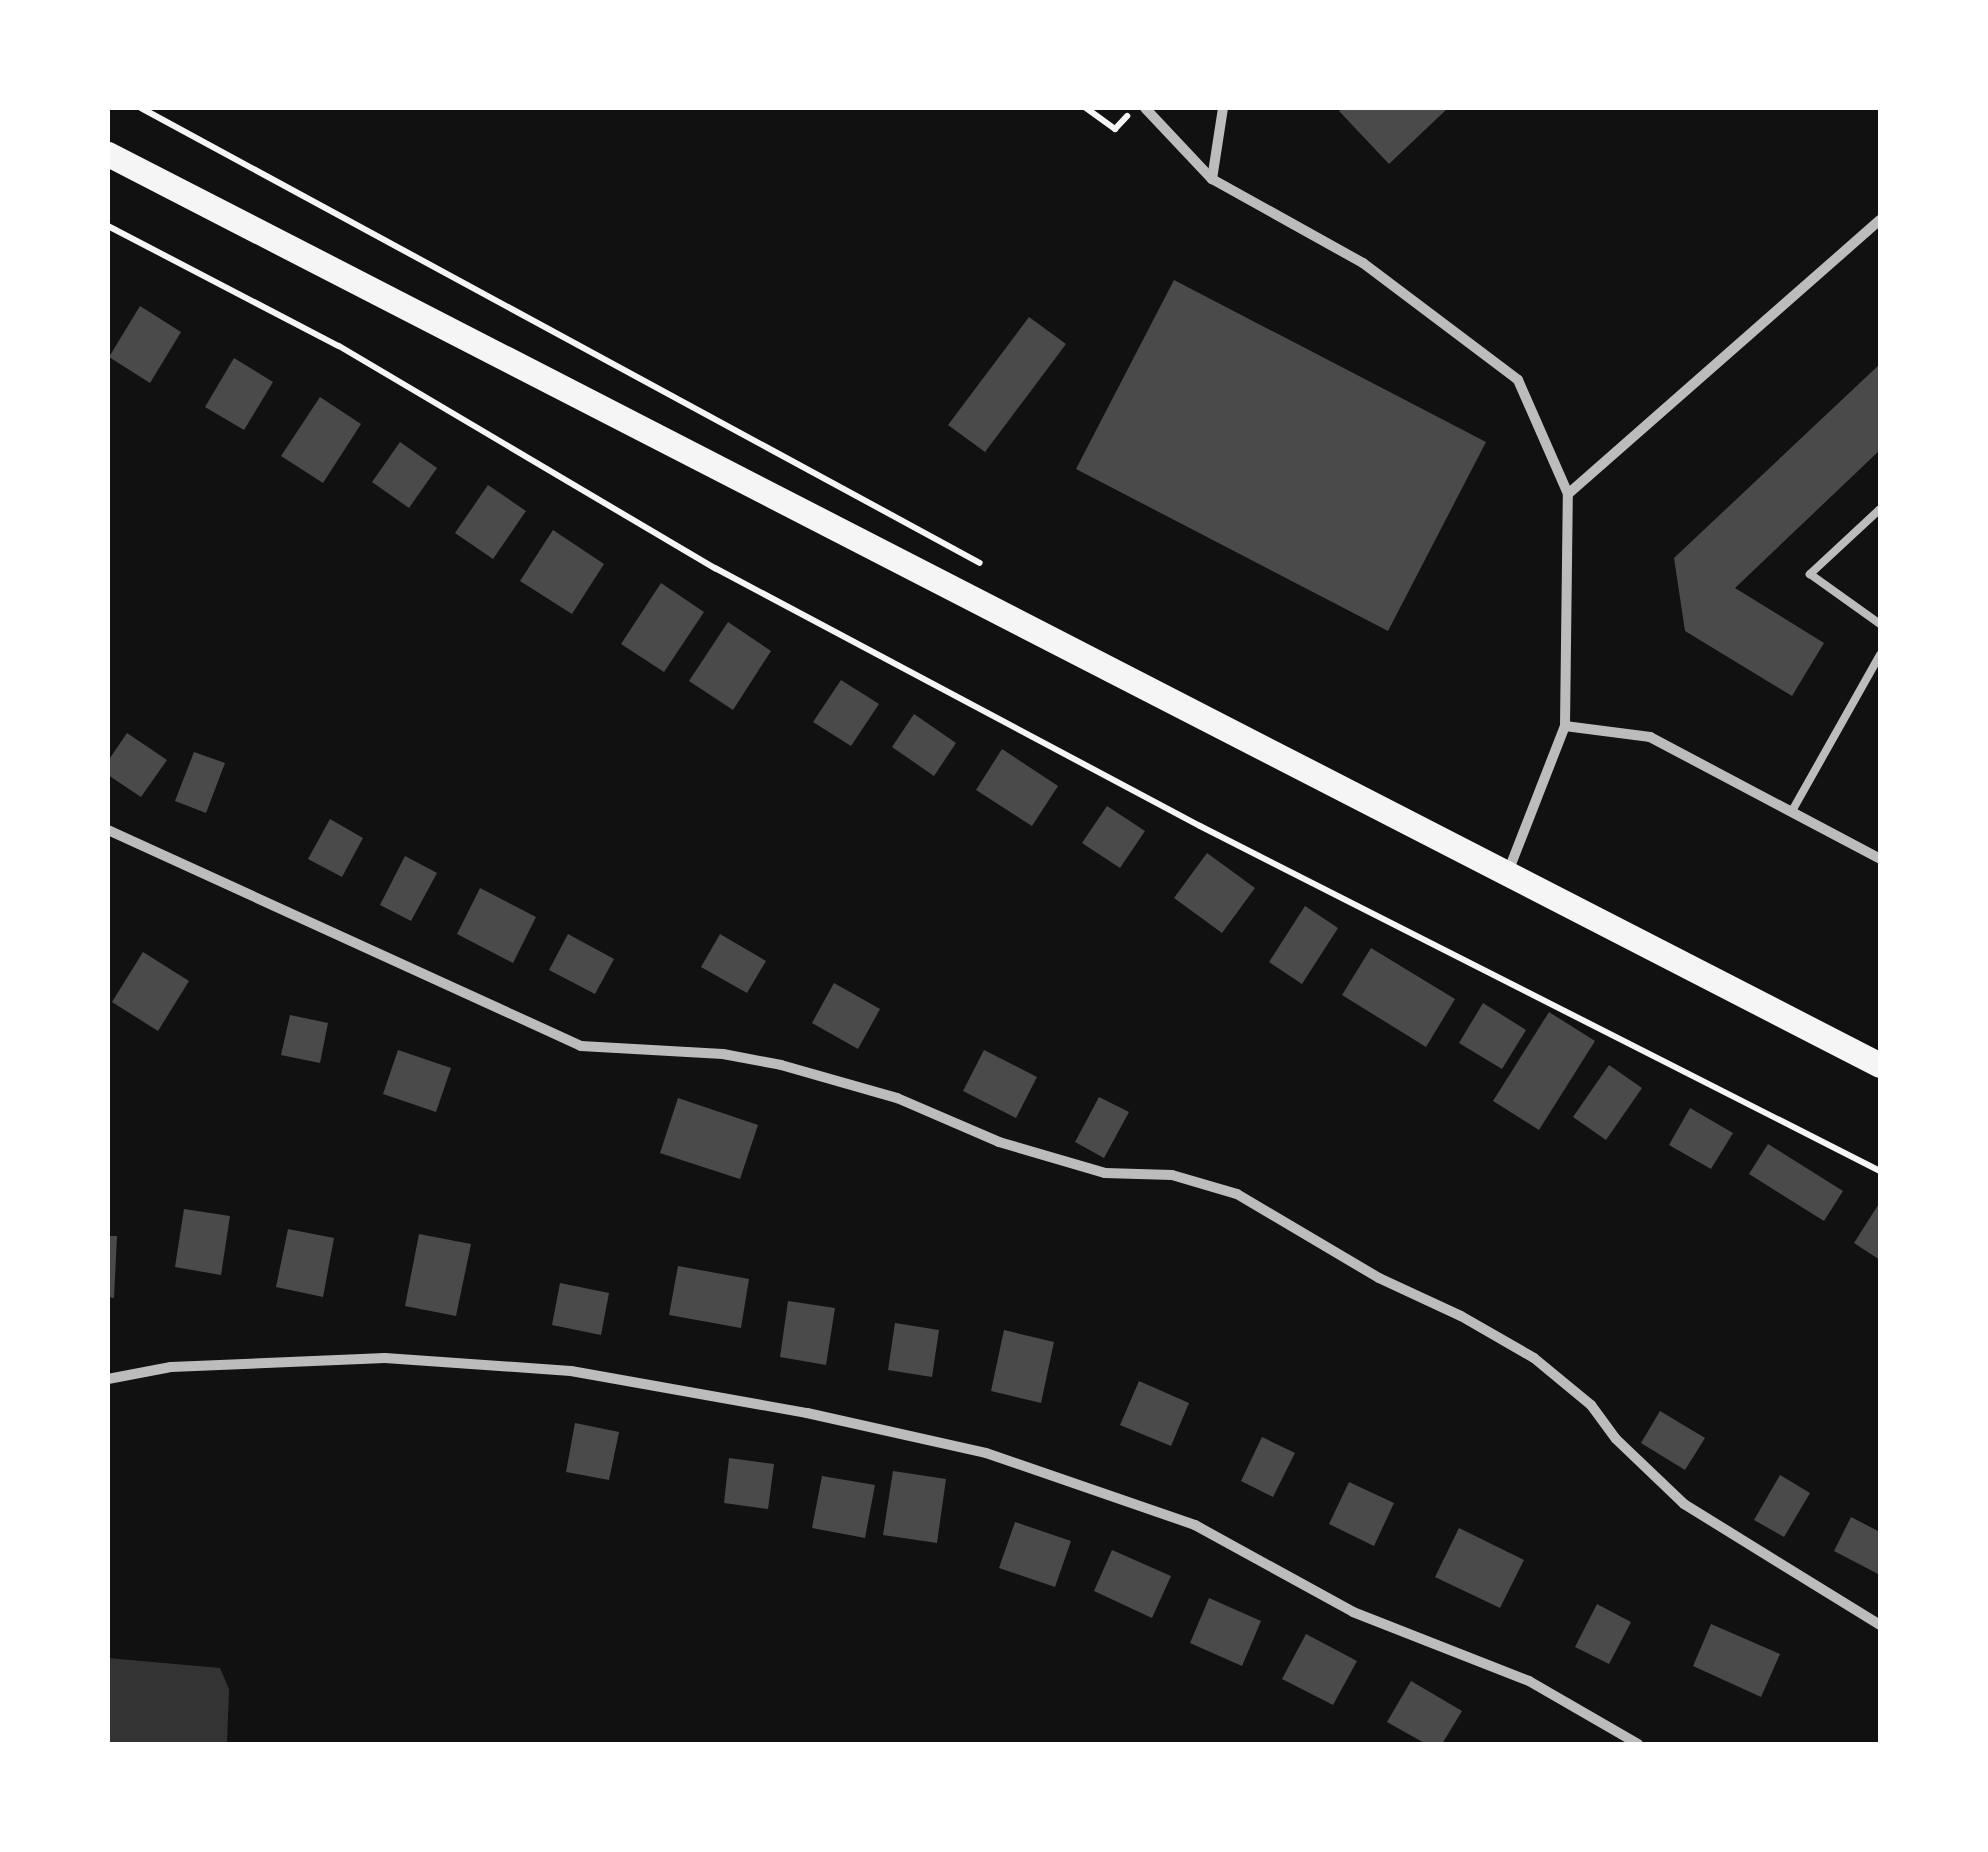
<!DOCTYPE html>
<style>
body{margin:0}
#map{position:relative;width:1988px;height:1852px;overflow:hidden;background:#111;font-family:Inter,sans-serif}
div>[style]{position:absolute}
.water>*{inset:0;background:#333}
.building>*{inset:0;background:#4a4a4a}
.path>*{height:6px;margin:-3px;padding:0 3px;transform-origin:3px;border-radius:3px;background:#f5f5f5}
.service>*{height:8px;margin:-4px;padding:0 4px;transform-origin:4px;border-radius:4px;background:#bcbcbc}
.minor>*{height:10px;margin:-5px;padding:0 5px;transform-origin:5px;border-radius:5px;background:#bcbcbc}
.primary>*{height:25px;margin:-12.5px;padding:0 12.5px;transform-origin:12.5px;border-radius:12.5px;background:#f5f5f5}
span{translate:-50% -50%;white-space:nowrap;text-align:center;line-height:1.15;-webkit-text-stroke:9px #fff;paint-order:stroke}
.frame{position:absolute;inset:0;border:110px solid #fff;pointer-events:none}
</style>
<div id="map">
<div class="water">
<i style="clip-path:polygon(108px 1658px,220px 1668px,229px 1689px,227px 1744px,108px 1744px)"></i>
</div>
<div class="building">
<i style="clip-path:polygon(1343px 108px,1448px 108px,1389px 164px,1339px 111px)"></i>
<i style="clip-path:polygon(1174px 280px,1486px 442px,1388px 631px,1076px 469px)"></i>
<i style="clip-path:polygon(140px 306px,181px 332px,150px 383px,109px 357px)"></i>
<i style="clip-path:polygon(1029px 317px,1066px 344px,985px 452px,948px 425px)"></i>
<i style="clip-path:polygon(234px 358px,273px 382px,244px 430px,205px 407px)"></i>
<i style="clip-path:polygon(1880px 364px,1880px 450px,1735px 588px,1824px 643px,1792px 696px,1685px 631px,1674px 558px)"></i>
<i style="clip-path:polygon(320px 397px,361px 424px,323px 483px,281px 456px)"></i>
<i style="clip-path:polygon(400px 442px,437px 468px,409px 508px,372px 482px)"></i>
<i style="clip-path:polygon(488px 485px,526px 511px,493px 559px,455px 533px)"></i>
<i style="clip-path:polygon(553px 530px,604px 564px,572px 614px,520px 581px)"></i>
<i style="clip-path:polygon(661px 583px,704px 612px,664px 672px,621px 644px)"></i>
<i style="clip-path:polygon(728px 622px,771px 651px,733px 710px,689px 681px)"></i>
<i style="clip-path:polygon(841px 680px,879px 704px,851px 746px,813px 722px)"></i>
<i style="clip-path:polygon(914px 714px,956px 743px,934px 776px,892px 747px)"></i>
<i style="clip-path:polygon(127px 733px,167px 760px,141px 797px,108px 775px,108px 761px)"></i>
<i style="clip-path:polygon(1002px 749px,1058px 786px,1032px 826px,976px 790px)"></i>
<i style="clip-path:polygon(194px 752px,225px 763px,206px 813px,175px 801px)"></i>
<i style="clip-path:polygon(1107px 806px,1145px 831px,1120px 868px,1082px 843px)"></i>
<i style="clip-path:polygon(330px 819px,363px 838px,342px 877px,308px 859px)"></i>
<i style="clip-path:polygon(1207px 853px,1255px 888px,1222px 933px,1174px 898px)"></i>
<i style="clip-path:polygon(405px 856px,437px 873px,411px 921px,380px 905px)"></i>
<i style="clip-path:polygon(480px 888px,536px 917px,513px 963px,457px 934px)"></i>
<i style="clip-path:polygon(1305px 906px,1338px 928px,1302px 984px,1269px 962px)"></i>
<i style="clip-path:polygon(568px 934px,614px 959px,595px 994px,549px 970px)"></i>
<i style="clip-path:polygon(720px 934px,766px 961px,747px 993px,701px 967px)"></i>
<i style="clip-path:polygon(1371px 948px,1455px 999px,1426px 1047px,1342px 995px)"></i>
<i style="clip-path:polygon(143px 952px,189px 981px,158px 1031px,112px 1002px)"></i>
<i style="clip-path:polygon(834px 983px,880px 1009px,858px 1049px,812px 1023px)"></i>
<i style="clip-path:polygon(1483px 1003px,1526px 1030px,1502px 1069px,1459px 1043px)"></i>
<i style="clip-path:polygon(1549px 1012px,1595px 1041px,1539px 1130px,1493px 1101px)"></i>
<i style="clip-path:polygon(290px 1015px,328px 1023px,320px 1063px,281px 1055px)"></i>
<i style="clip-path:polygon(398px 1050px,451px 1068px,436px 1112px,383px 1094px)"></i>
<i style="clip-path:polygon(984px 1050px,1037px 1077px,1016px 1118px,963px 1091px)"></i>
<i style="clip-path:polygon(1609px 1065px,1642px 1088px,1606px 1140px,1573px 1117px)"></i>
<i style="clip-path:polygon(1099px 1097px,1129px 1112px,1104px 1158px,1075px 1142px)"></i>
<i style="clip-path:polygon(678px 1098px,758px 1125px,740px 1179px,660px 1153px)"></i>
<i style="clip-path:polygon(1690px 1108px,1733px 1133px,1711px 1169px,1669px 1145px)"></i>
<i style="clip-path:polygon(1768px 1144px,1843px 1191px,1824px 1221px,1749px 1174px)"></i>
<i style="clip-path:polygon(1880px 1202px,1880px 1260px,1854px 1243px)"></i>
<i style="clip-path:polygon(184px 1209px,230px 1216px,221px 1275px,175px 1267px)"></i>
<i style="clip-path:polygon(288px 1229px,334px 1238px,323px 1297px,276px 1287px)"></i>
<i style="clip-path:polygon(419px 1234px,471px 1244px,456px 1316px,405px 1306px)"></i>
<i style="clip-path:polygon(108px 1236px,117px 1236px,114px 1298px,108px 1297px)"></i>
<i style="clip-path:polygon(678px 1266px,749px 1279px,741px 1328px,669px 1315px)"></i>
<i style="clip-path:polygon(560px 1283px,609px 1293px,601px 1335px,552px 1325px)"></i>
<i style="clip-path:polygon(788px 1301px,835px 1308px,826px 1365px,780px 1357px)"></i>
<i style="clip-path:polygon(895px 1323px,939px 1330px,932px 1377px,888px 1370px)"></i>
<i style="clip-path:polygon(1004px 1330px,1054px 1342px,1041px 1403px,991px 1391px)"></i>
<i style="clip-path:polygon(1139px 1381px,1189px 1403px,1171px 1446px,1120px 1425px)"></i>
<i style="clip-path:polygon(1660px 1411px,1705px 1438px,1685px 1470px,1641px 1443px)"></i>
<i style="clip-path:polygon(575px 1423px,619px 1432px,609px 1480px,566px 1472px)"></i>
<i style="clip-path:polygon(1262px 1437px,1295px 1453px,1273px 1497px,1241px 1481px)"></i>
<i style="clip-path:polygon(729px 1458px,774px 1464px,768px 1509px,724px 1503px)"></i>
<i style="clip-path:polygon(893px 1471px,946px 1479px,937px 1543px,883px 1535px)"></i>
<i style="clip-path:polygon(1780px 1475px,1810px 1493px,1784px 1537px,1754px 1520px)"></i>
<i style="clip-path:polygon(822px 1476px,875px 1485px,865px 1538px,812px 1528px)"></i>
<i style="clip-path:polygon(1349px 1482px,1394px 1503px,1374px 1546px,1329px 1524px)"></i>
<i style="clip-path:polygon(1851px 1517px,1880px 1532px,1880px 1575px,1834px 1551px)"></i>
<i style="clip-path:polygon(1015px 1522px,1071px 1541px,1055px 1587px,999px 1568px)"></i>
<i style="clip-path:polygon(1459px 1528px,1524px 1560px,1500px 1608px,1435px 1577px)"></i>
<i style="clip-path:polygon(1112px 1550px,1171px 1576px,1152px 1618px,1094px 1591px)"></i>
<i style="clip-path:polygon(1209px 1598px,1261px 1621px,1242px 1666px,1190px 1643px)"></i>
<i style="clip-path:polygon(1597px 1604px,1631px 1622px,1609px 1664px,1575px 1647px)"></i>
<i style="clip-path:polygon(1711px 1624px,1780px 1654px,1761px 1697px,1693px 1666px)"></i>
<i style="clip-path:polygon(1306px 1634px,1357px 1661px,1333px 1705px,1282px 1679px)"></i>
<i style="clip-path:polygon(1411px 1681px,1462px 1711px,1442px 1744px,1426px 1744px,1387px 1722px)"></i>
</div>
<div class="path">
<i style="left:141px;top:108px;width:954px;rotate:28.47deg"></i>
<i style="left:1086px;top:108px;width:36px;rotate:36deg"></i>
<i style="left:1115px;top:129px;width:18px;rotate:-47deg"></i>
<i style="left:108px;top:226px;width:260px;rotate:27.5deg"></i>
<i style="left:339px;top:346px;width:437px;rotate:30.6deg"></i>
<i style="left:715px;top:568px;width:549px;rotate:28.01deg"></i>
<i style="left:1200px;top:826px;width:763px;rotate:26.9deg"></i>
</div>
<div class="service">
<i style="left:1880px;top:509px;width:96px;rotate:137.1deg"></i>
<i style="left:1810px;top:574px;width:86px;rotate:35.5deg"></i>
<i style="left:1792px;top:811px;width:179px;rotate:-60.6deg"></i>
</div>
<div class="minor">
<i style="left:1145px;top:108px;width:98px;rotate:46.7deg"></i>
<i style="left:1223px;top:108px;width:72px;rotate:98.8deg"></i>
<i style="left:1212px;top:179px;width:173px;rotate:29.1deg"></i>
<i style="left:1363px;top:263px;width:194px;rotate:37deg"></i>
<i style="left:1518px;top:380px;width:124px;rotate:66.3deg"></i>
<i style="left:1565px;top:726px;width:86px;rotate:7.4deg"></i>
<i style="left:1650px;top:737px;width:260px;rotate:27.9deg"></i>
<i style="left:108px;top:830px;width:520px;rotate:24.54deg"></i>
<i style="left:581px;top:1046px;width:142px;rotate:3.2deg"></i>
<i style="left:723px;top:1054px;width:59px;rotate:10.7deg"></i>
<i style="left:781px;top:1065px;width:121px;rotate:15.9deg"></i>
<i style="left:897px;top:1098px;width:111px;rotate:23.3deg"></i>
<i style="left:999px;top:1142px;width:110px;rotate:16.3deg"></i>
<i style="left:1105px;top:1173px;width:67px;rotate:1.7deg"></i>
<i style="left:1172px;top:1175px;width:68px;rotate:16.3deg"></i>
<i style="left:1237px;top:1194px;width:165px;rotate:30.6deg"></i>
<i style="left:1379px;top:1278px;width:90px;rotate:24.9deg"></i>
<i style="left:1461px;top:1316px;width:84px;rotate:29.9deg"></i>
<i style="left:1534px;top:1358px;width:74px;rotate:39.5deg"></i>
<i style="left:1591px;top:1405px;width:42px;rotate:53.7deg"></i>
<i style="left:1616px;top:1439px;width:94px;rotate:43.7deg"></i>
<i style="left:1684px;top:1504px;width:230px;rotate:31.7deg"></i>
<i style="left:1508px;top:872px;width:157px;rotate:-68.7deg"></i>
<i style="left:1565px;top:726px;width:232px;rotate:-89.3deg"></i>
<i style="left:1568px;top:494px;width:415px;rotate:-41.3deg"></i>
<i style="left:108px;top:1379px;width:64px;rotate:-10.8deg"></i>
<i style="left:171px;top:1367px;width:214px;rotate:-2.4deg"></i>
<i style="left:385px;top:1358px;width:186px;rotate:4deg"></i>
<i style="left:571px;top:1371px;width:240px;rotate:10.1deg"></i>
<i style="left:807px;top:1413px;width:183px;rotate:12.6deg"></i>
<i style="left:986px;top:1453px;width:221px;rotate:19deg"></i>
<i style="left:1195px;top:1525px;width:180px;rotate:28.8deg"></i>
<i style="left:1353px;top:1612px;width:189px;rotate:21.4deg"></i>
<i style="left:1529px;top:1681px;width:126px;rotate:30deg"></i>
</div>
<div class="primary">
<i style="left:108px;top:154px;width:1992px;rotate:27.21deg"></i>
</div>
<div class="frame"></div>
</div>
